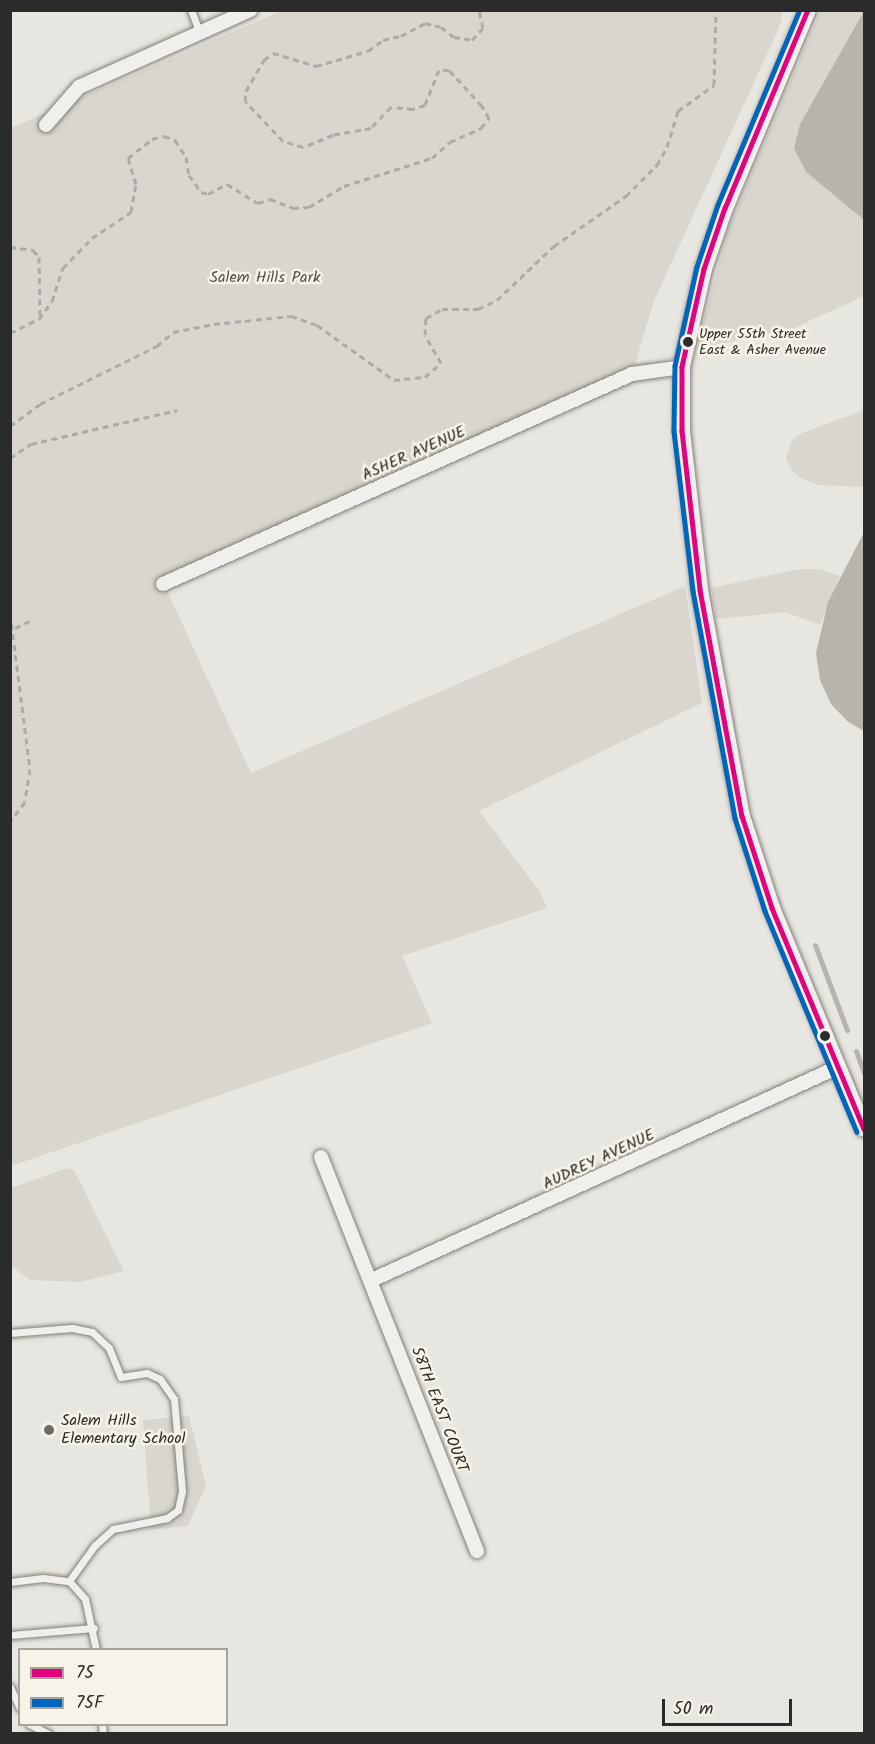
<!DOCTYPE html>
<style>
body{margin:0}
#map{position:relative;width:875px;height:1744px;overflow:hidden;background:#e8e6e0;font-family:Kalam,sans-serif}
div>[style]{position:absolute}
.green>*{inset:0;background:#d8d6ce}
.water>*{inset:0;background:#b7b4ae}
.stream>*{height:5px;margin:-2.5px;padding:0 2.5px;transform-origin:2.5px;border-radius:2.5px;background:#b7b4ae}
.path>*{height:3px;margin-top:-1.5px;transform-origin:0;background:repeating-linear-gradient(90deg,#acaba9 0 6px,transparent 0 10.5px)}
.roads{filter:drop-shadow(0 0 2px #807f7c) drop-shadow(0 0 2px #807f7c)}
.service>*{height:7px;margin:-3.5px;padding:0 3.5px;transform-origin:3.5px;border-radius:3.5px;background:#f0efeb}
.minor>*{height:14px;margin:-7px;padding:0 7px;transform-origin:7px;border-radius:7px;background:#f0efeb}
.tertiary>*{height:16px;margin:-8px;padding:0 8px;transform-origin:8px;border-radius:8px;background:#f0efeb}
.bus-1>*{height:4.5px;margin:-2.25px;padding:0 2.25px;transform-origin:2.25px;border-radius:2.25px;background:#e5007d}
.bus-2>*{height:4.5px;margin:-2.25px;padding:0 2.25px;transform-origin:2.25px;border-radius:2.25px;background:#0065bd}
.dots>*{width:16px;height:16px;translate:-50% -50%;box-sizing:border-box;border:3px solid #f7f3e8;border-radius:50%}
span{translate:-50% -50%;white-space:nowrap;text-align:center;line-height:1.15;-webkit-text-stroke:5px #f7f3e8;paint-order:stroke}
.bus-label{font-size:14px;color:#2b2b2b}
.left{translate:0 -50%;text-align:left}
.park-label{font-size:16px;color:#535250}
.street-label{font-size:16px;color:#2b2b2b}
.poi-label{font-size:16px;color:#2b2b2b}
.frame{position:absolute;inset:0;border:12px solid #2b2b2b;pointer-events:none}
.legend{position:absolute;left:18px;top:1648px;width:210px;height:78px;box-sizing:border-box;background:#f7f3e8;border:2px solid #a5a39c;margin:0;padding:8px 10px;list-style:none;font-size:18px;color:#2b2b2b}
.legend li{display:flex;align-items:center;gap:12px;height:30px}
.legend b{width:30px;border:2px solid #a5a39c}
.scale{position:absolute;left:662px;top:1699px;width:130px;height:27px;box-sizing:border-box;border:3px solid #2b2b2b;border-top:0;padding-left:8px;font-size:18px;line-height:21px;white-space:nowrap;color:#2b2b2b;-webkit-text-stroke:4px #f7f3e8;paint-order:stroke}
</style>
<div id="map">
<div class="green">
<i style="clip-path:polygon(281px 11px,783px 11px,779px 28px,654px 301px,632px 374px,164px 584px,251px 773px,685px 586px,702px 703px,479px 811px,540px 892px,547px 908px,402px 956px,432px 1023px,11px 1166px,11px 128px)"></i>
<i style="clip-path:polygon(820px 11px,864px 11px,800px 124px,794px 148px,806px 172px,864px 220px,864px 296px,794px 328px,696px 349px,728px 230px)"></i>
<i style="clip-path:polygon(864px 410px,864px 487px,818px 485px,800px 478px,790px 468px,786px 458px,792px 440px,802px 433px)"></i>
<i style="clip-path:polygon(799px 569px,820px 569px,840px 576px,820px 625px,785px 612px,716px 619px,711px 588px)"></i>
<i style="clip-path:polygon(67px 1168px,74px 1170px,124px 1271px,80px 1282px,29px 1280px,11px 1265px,11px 1188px)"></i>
<i style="clip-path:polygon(189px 1416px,206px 1486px,188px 1526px,151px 1530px,143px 1420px)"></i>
</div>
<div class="water">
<i style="clip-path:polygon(864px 11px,864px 220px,806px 172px,794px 148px,800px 124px)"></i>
<i style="clip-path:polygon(864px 532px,864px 731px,848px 722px,831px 704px,820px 680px,816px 653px,828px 602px)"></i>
</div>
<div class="stream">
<i style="left:815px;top:945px;width:91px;rotate:69.4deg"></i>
<i style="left:856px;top:1051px;width:23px;rotate:70deg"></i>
</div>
<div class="path">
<i style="left:10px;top:247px;width:23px;rotate:7deg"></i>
<i style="left:33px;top:250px;width:9px;rotate:49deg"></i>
<i style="left:39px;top:257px;width:58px;rotate:89deg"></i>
<i style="left:10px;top:333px;width:32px;rotate:-26deg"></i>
<i style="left:39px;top:319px;width:22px;rotate:-54deg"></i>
<i style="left:52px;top:301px;width:35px;rotate:-72deg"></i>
<i style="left:63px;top:268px;width:42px;rotate:-46deg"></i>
<i style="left:92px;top:238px;width:47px;rotate:-33.7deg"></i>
<i style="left:131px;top:212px;width:28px;rotate:-80deg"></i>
<i style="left:136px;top:184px;width:27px;rotate:-107deg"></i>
<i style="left:128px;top:158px;width:31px;rotate:-38deg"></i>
<i style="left:152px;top:139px;width:12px;rotate:-14deg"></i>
<i style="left:164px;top:136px;width:12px;rotate:20deg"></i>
<i style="left:175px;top:140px;width:20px;rotate:57deg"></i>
<i style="left:186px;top:157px;width:18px;rotate:81deg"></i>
<i style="left:189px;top:175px;width:21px;rotate:55deg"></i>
<i style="left:201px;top:192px;width:7px;rotate:16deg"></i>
<i style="left:208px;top:194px;width:21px;rotate:-28deg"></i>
<i style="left:227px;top:184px;width:36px;rotate:32deg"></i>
<i style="left:258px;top:203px;width:13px;rotate:-18deg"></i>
<i style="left:270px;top:199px;width:25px;rotate:21deg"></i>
<i style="left:293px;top:208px;width:16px;rotate:-4deg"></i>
<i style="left:309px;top:207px;width:41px;rotate:-31deg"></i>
<i style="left:344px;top:186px;width:92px;rotate:-17.7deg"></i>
<i style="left:432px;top:158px;width:24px;rotate:-42deg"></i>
<i style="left:450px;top:142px;width:34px;rotate:-24deg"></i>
<i style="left:481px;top:128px;width:13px;rotate:-51deg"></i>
<i style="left:489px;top:118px;width:14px;rotate:-120deg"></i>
<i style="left:482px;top:106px;width:49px;rotate:-132.5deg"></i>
<i style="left:449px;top:70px;width:10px;rotate:180deg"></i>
<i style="left:439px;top:70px;width:38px;rotate:112deg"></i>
<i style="left:425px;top:105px;width:13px;rotate:162deg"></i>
<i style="left:413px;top:109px;width:22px;rotate:-175deg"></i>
<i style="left:391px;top:107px;width:29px;rotate:134deg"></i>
<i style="left:371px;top:128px;width:39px;rotate:170deg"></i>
<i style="left:333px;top:135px;width:32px;rotate:158deg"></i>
<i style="left:303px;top:147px;width:21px;rotate:-163deg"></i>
<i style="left:283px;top:141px;width:55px;rotate:-133.5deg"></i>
<i style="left:245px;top:101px;width:10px;rotate:-84deg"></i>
<i style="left:246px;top:91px;width:36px;rotate:-60deg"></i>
<i style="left:264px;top:60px;width:11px;rotate:-38deg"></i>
<i style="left:273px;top:53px;width:45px;rotate:16.8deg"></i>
<i style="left:316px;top:66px;width:54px;rotate:-16.1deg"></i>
<i style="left:368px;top:51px;width:19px;rotate:-36deg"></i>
<i style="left:383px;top:40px;width:18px;rotate:-13deg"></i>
<i style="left:401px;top:36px;width:27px;rotate:-28deg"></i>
<i style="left:425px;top:23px;width:16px;rotate:14deg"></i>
<i style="left:441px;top:27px;width:16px;rotate:38deg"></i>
<i style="left:454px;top:37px;width:18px;rotate:9deg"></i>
<i style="left:472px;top:40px;width:16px;rotate:-47deg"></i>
<i style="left:483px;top:28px;width:18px;rotate:-103deg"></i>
<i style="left:10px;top:426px;width:37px;rotate:-36deg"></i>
<i style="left:40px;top:404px;width:131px;rotate:-26.4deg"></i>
<i style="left:157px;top:346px;width:21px;rotate:-41deg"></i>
<i style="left:173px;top:332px;width:42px;rotate:-11deg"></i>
<i style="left:214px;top:324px;width:77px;rotate:-5.9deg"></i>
<i style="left:291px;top:316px;width:28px;rotate:19deg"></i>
<i style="left:317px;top:325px;width:95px;rotate:35.5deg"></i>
<i style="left:394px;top:380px;width:31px;rotate:-6deg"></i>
<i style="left:425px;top:377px;width:21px;rotate:-41deg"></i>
<i style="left:441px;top:363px;width:32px;rotate:-120deg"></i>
<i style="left:425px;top:335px;width:17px;rotate:-87deg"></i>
<i style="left:426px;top:318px;width:18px;rotate:-29deg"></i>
<i style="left:442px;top:309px;width:36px"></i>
<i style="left:478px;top:309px;width:21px;rotate:-25deg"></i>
<i style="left:497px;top:300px;width:79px;rotate:-43.5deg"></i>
<i style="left:554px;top:246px;width:88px;rotate:-34.8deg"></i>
<i style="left:626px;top:196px;width:44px;rotate:-45deg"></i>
<i style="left:657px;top:165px;width:21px;rotate:-61deg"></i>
<i style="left:667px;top:147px;width:38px;rotate:-73deg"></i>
<i style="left:678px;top:111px;width:44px;rotate:-35.8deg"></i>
<i style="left:714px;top:85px;width:75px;rotate:-88.5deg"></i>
<i style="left:10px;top:458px;width:25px;rotate:-34deg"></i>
<i style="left:31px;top:444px;width:150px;rotate:-13.1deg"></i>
<i style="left:10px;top:613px;width:157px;rotate:82.7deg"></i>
<i style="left:30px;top:769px;width:33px;rotate:99deg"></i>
<i style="left:25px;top:802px;width:25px;rotate:127deg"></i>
<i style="left:15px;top:628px;width:19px;rotate:-25deg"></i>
</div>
<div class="roads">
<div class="service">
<i style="left:191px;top:10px;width:26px;rotate:69deg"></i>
<i style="left:10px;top:1333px;width:62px;rotate:-4.6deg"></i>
<i style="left:72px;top:1328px;width:20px;rotate:11deg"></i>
<i style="left:92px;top:1332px;width:23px;rotate:43deg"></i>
<i style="left:109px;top:1348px;width:31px;rotate:68deg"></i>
<i style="left:121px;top:1377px;width:26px;rotate:-9deg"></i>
<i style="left:147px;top:1373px;width:14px;rotate:25deg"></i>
<i style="left:160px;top:1379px;width:24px;rotate:55deg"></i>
<i style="left:174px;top:1399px;width:92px;rotate:85deg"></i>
<i style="left:182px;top:1491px;width:19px;rotate:102deg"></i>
<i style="left:178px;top:1510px;width:14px;rotate:144deg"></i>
<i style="left:167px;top:1518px;width:55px;rotate:168.5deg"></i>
<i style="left:113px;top:1529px;width:24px;rotate:138deg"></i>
<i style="left:95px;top:1545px;width:44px;rotate:125.8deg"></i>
<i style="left:10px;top:1582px;width:33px;rotate:-7deg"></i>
<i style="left:43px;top:1578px;width:26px;rotate:7deg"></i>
<i style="left:69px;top:1581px;width:24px;rotate:48deg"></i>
<i style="left:85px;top:1599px;width:52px;rotate:77.8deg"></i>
<i style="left:10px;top:1635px;width:84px;rotate:-4.8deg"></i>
<i style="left:10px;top:1687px;width:23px;rotate:65deg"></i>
<i style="left:29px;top:1724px;width:22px;rotate:27deg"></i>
<i style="left:102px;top:1724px;width:10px;rotate:84deg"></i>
</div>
<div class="minor">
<i style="left:46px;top:125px;width:50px;rotate:-49deg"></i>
<i style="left:79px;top:87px;width:188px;rotate:-24.2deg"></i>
<i style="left:163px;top:584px;width:514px;rotate:-24.12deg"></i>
<i style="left:632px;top:374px;width:50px;rotate:-8deg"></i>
<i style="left:321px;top:1157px;width:424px;rotate:68.4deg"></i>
<i style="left:372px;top:1280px;width:512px;rotate:-24.56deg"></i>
</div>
<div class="tertiary">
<i style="left:808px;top:10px;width:215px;rotate:112.7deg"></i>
<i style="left:725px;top:208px;width:65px;rotate:109deg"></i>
<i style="left:704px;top:269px;width:100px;rotate:102.7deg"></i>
<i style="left:682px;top:367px;width:64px;rotate:90deg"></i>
<i style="left:682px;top:431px;width:160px;rotate:83.5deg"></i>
<i style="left:700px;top:590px;width:230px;rotate:79.5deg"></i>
<i style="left:742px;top:816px;width:97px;rotate:71.9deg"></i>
<i style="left:772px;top:908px;width:239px;rotate:67.4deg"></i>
</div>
</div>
<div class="bus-1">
<i style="left:808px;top:10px;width:215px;rotate:112.7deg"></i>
<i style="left:725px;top:208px;width:65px;rotate:109deg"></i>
<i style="left:704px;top:269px;width:100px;rotate:102.7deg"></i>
<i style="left:682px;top:367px;width:64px;rotate:90deg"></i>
<i style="left:682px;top:431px;width:160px;rotate:83.5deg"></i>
<i style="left:700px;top:590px;width:230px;rotate:79.5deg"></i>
<i style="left:742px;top:816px;width:97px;rotate:71.9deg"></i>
<i style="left:772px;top:908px;width:239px;rotate:67.4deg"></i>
</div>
<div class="bus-2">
<i style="left:800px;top:10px;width:212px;rotate:112.8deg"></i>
<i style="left:718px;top:205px;width:65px;rotate:108.7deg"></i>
<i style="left:697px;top:267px;width:101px;rotate:102.5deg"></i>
<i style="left:675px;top:366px;width:65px;rotate:90.9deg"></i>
<i style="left:674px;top:431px;width:161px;rotate:83.2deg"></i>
<i style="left:693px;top:591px;width:231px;rotate:79.5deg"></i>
<i style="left:735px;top:818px;width:98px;rotate:72.1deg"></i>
<i style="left:765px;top:911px;width:239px;rotate:67.4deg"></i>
</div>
<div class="dots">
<i style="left:688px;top:342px;background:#2b2b2b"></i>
<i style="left:825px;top:1036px;background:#2b2b2b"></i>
<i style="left:49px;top:1430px;background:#6d6c6a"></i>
</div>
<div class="bus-label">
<span class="left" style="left:699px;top:342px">Upper 55th Street<br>East &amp; Asher Avenue</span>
</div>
<div class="park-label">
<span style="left:265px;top:278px">Salem Hills Park</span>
</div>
<div class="street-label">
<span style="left:414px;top:454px;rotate:-24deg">ASHER AVENUE</span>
<span style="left:599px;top:1160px;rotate:-25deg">AUDREY AVENUE</span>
<span style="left:439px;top:1410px;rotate:69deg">58TH EAST COURT</span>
</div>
<div class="poi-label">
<span class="left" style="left:61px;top:1430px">Salem Hills<br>Elementary School</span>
</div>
<div class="frame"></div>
<ul class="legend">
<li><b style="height:8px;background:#e5007d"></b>75</li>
<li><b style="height:8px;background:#0065bd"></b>75F</li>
</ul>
<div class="scale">50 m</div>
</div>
